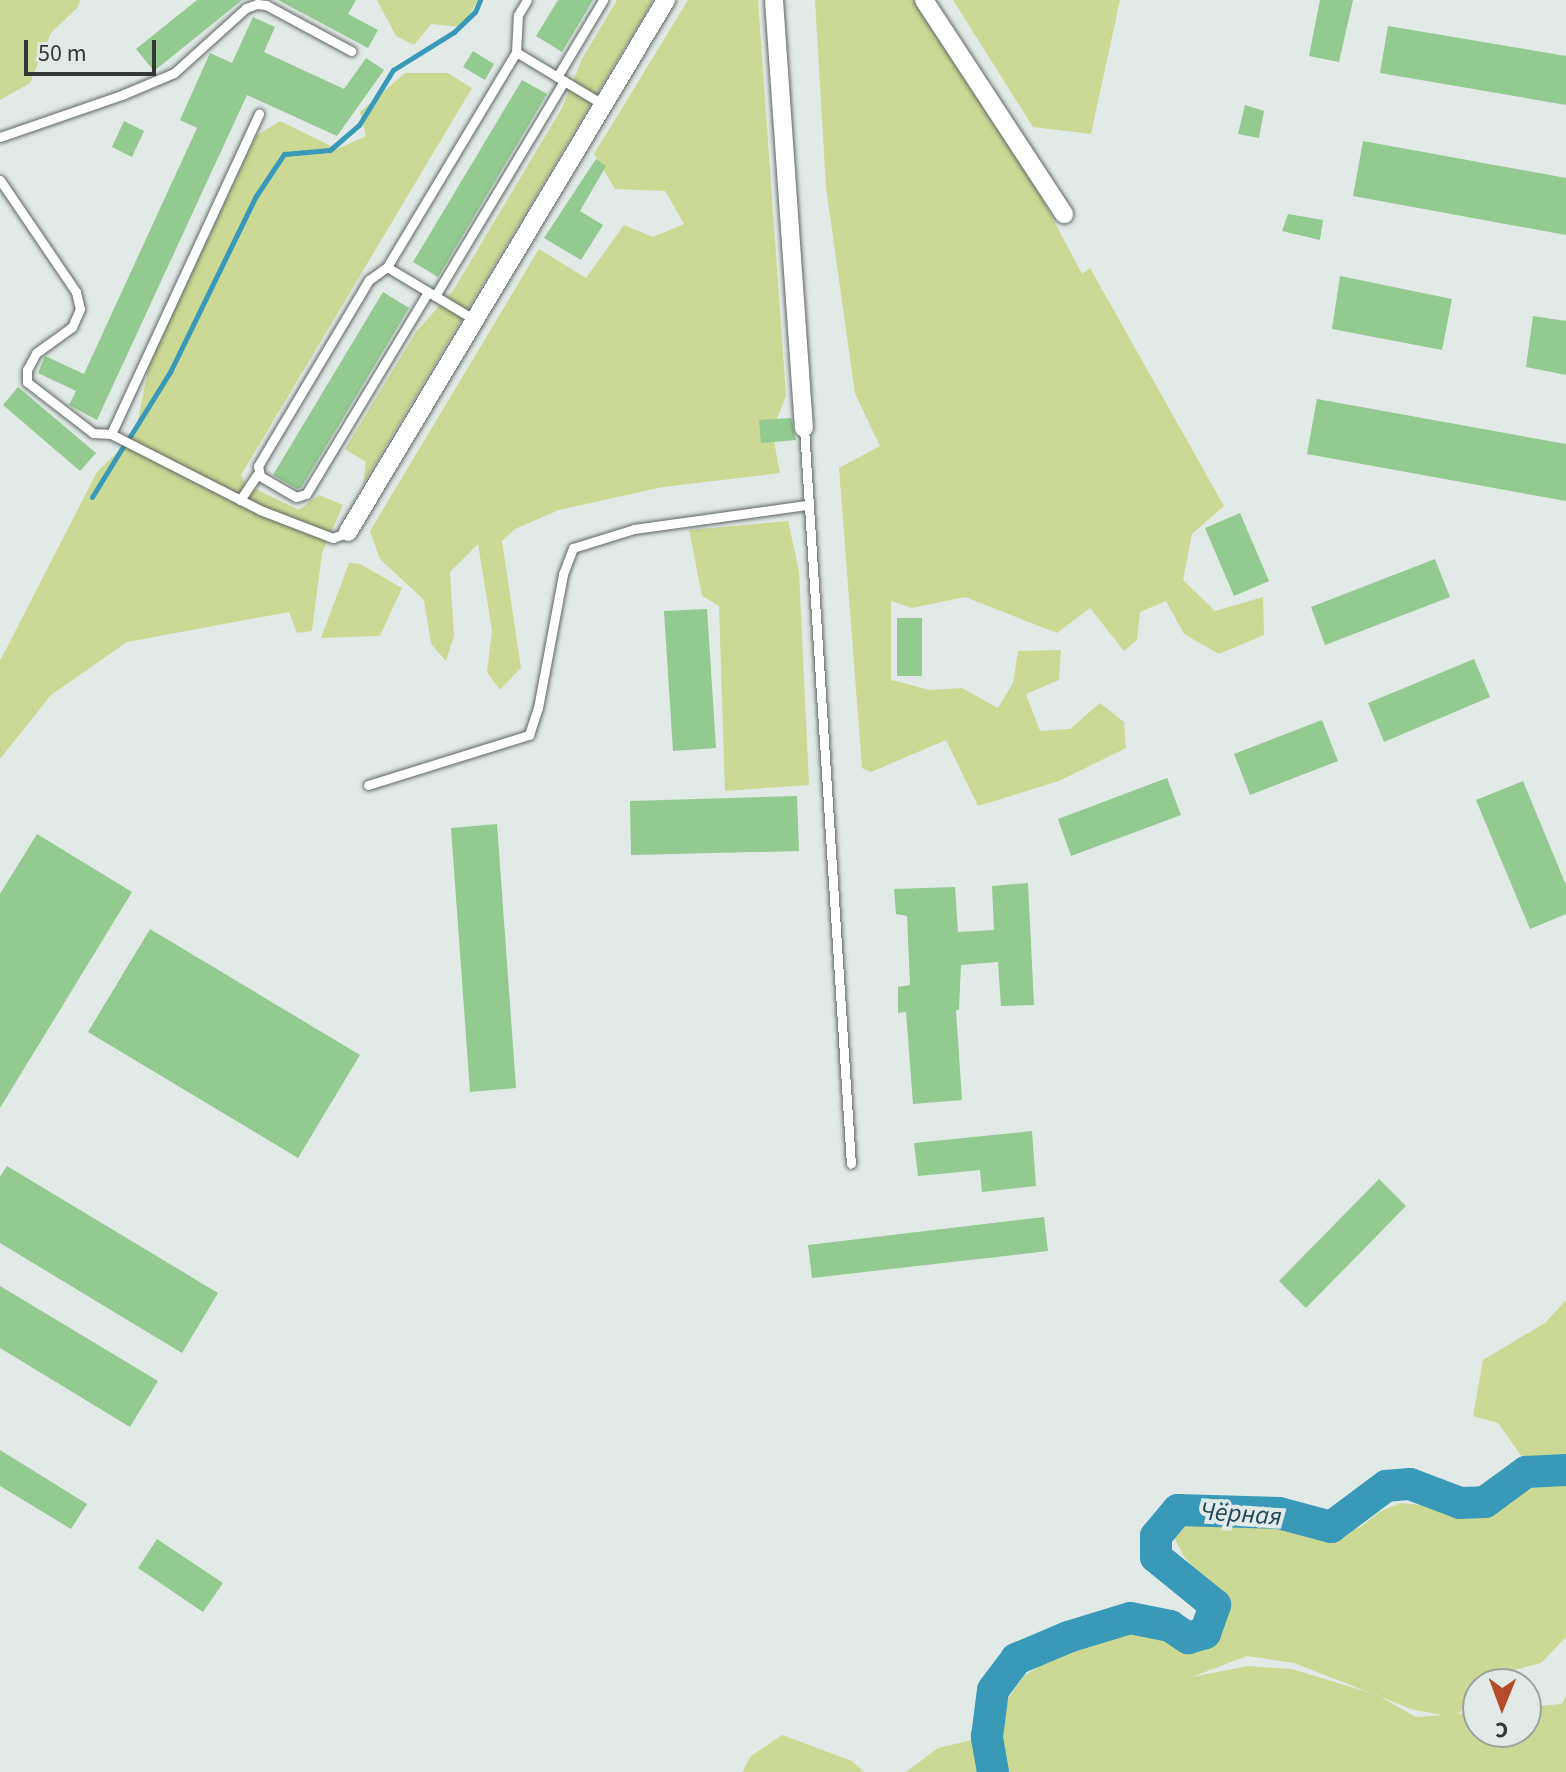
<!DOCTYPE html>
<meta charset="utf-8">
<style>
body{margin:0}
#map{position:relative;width:1566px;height:1772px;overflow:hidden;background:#e2eae7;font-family:"Source Sans 3",sans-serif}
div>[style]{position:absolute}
.green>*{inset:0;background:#cbd994}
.stream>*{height:5px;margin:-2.5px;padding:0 2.5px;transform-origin:2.5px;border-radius:2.5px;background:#3999b8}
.river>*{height:32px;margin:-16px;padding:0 16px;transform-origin:16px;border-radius:16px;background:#3999b8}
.building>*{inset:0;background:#92ca90}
.roads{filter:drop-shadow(0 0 2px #5e6663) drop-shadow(0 0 2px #5e6663)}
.service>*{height:9px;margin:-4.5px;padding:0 4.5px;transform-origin:4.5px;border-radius:4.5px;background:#fff}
.minor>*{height:18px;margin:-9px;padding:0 9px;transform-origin:9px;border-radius:9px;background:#fff}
span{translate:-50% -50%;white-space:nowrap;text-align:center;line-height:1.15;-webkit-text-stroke:8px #e2eae7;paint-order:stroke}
.water-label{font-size:26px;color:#204957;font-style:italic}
.north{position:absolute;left:1462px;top:1668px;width:80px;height:80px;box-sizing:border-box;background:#e2eae7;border:2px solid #9ca2a0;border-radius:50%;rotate:181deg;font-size:22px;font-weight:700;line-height:32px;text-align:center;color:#333735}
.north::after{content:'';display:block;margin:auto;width:28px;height:36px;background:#b44c2a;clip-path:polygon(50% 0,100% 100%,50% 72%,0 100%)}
.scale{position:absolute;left:24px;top:40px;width:132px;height:36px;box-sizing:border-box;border:4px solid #333735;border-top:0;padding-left:10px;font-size:24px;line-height:28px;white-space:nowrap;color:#333735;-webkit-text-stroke:6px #e2eae7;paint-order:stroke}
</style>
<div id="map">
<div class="green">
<i style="clip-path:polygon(0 0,80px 0,78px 7px,51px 33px,30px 83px,0 100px)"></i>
<i style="clip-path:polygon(377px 0,478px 0,462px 27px,431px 24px,414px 45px,396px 36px)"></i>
<i style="clip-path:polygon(617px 0,653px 0,363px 484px,366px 462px,345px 449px,416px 332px,454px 289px,562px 108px,582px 59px)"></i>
<i style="clip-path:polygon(688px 0,758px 0,786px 396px,772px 431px,780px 473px,663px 487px,559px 510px,515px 529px,502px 541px,521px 668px,500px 690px,487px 672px,492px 631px,478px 544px,450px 572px,454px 636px,446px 661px,431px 644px,424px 600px,380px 559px,370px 531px,539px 249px,586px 278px,624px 225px,653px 237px,684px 224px,665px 191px,615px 189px,594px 154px)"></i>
<i style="clip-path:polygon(815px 0,914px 0,1024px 164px,1082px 274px,1090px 268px,1224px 506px,1192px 534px,1183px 580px,1215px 611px,1263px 597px,1264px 635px,1219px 654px,1184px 634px,1166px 601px,1140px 612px,1137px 640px,1124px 651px,1090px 608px,1057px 633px,965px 597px,912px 608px,891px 601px,891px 680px,930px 690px,962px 688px,998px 708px,1013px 683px,1018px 651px,1061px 650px,1059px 680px,1026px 694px,1040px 731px,1070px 729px,1100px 703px,1124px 722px,1126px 748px,1059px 781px,978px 806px,946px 740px,871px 772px,862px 768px,839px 468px,880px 446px,855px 394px,826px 187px)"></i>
<i style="clip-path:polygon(953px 0,1120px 0,1091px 134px,1033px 127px)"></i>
<i style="clip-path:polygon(405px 73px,448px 73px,472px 88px,241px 475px,245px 484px,299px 510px,319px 495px,343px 505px,322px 553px,312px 631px,297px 633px,289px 612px,127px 642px,51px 695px,0 759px,0 661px,97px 472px,135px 435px,149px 365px,256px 136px,280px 121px,337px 149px,366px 136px,360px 112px)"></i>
<i style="clip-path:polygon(788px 521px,799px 571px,809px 785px,725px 791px,719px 606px,702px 596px,689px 530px)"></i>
<i style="clip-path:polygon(349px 563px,360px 564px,402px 588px,380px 636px,321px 638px)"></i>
<i style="clip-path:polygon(evenodd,1566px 1300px,1566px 1637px,1541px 1663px,1503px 1673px,1489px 1684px,1478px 1684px,1478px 1694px,1458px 1714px,1478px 1713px,1478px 1732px,1526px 1732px,1526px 1707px,1562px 1704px,1566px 1695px,1566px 1772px,906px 1772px,938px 1748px,972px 1740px,1000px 1723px,1009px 1697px,1024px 1676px,1073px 1645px,1129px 1627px,1172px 1639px,1212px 1642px,1221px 1628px,1221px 1601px,1183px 1555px,1174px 1537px,1178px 1521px,1202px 1515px,1239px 1521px,1273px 1518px,1318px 1534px,1359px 1528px,1381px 1511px,1401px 1503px,1472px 1510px,1512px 1496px,1522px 1457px,1498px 1423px,1473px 1416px,1483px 1360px,1545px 1323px,1566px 1300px,1247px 1656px,1294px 1663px,1414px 1710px,1443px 1715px,1416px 1717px,1377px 1695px,1292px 1669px,1248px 1666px,1192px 1677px,1247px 1656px)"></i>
<i style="clip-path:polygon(782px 1735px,852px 1761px,864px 1772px,742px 1772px,751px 1756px)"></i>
</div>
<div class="stream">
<i style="left:129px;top:438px;width:78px;rotate:-58.2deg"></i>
<i style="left:170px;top:372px;width:196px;rotate:-64deg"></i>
<i style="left:256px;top:196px;width:50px;rotate:-56.3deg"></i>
<i style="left:284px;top:154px;width:46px;rotate:-5deg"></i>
<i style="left:330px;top:150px;width:38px;rotate:-41deg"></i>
<i style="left:359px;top:125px;width:65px;rotate:-58.3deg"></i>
<i style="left:393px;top:70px;width:72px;rotate:-31.9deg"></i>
<i style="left:454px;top:32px;width:29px;rotate:-44deg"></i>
<i style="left:475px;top:12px;width:13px;rotate:-67deg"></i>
<i style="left:92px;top:497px;width:61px;rotate:-58.4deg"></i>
</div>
<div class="river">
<i style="left:993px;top:1772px;width:36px;rotate:-100deg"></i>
<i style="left:987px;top:1737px;width:47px;rotate:-82.7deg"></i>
<i style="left:993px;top:1690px;width:39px;rotate:-53deg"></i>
<i style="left:1016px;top:1659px;width:56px;rotate:-22.9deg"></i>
<i style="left:1068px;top:1637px;width:65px;rotate:-17deg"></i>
<i style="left:1130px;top:1618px;width:41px;rotate:11.3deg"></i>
<i style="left:1170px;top:1626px;width:22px;rotate:34deg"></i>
<i style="left:1188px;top:1638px;width:18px;rotate:-16deg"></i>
<i style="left:1205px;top:1633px;width:30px;rotate:-70deg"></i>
<i style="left:1215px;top:1605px;width:76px;rotate:-140.9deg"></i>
<i style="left:1156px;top:1557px;width:21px;rotate:-90deg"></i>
<i style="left:1156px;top:1536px;width:34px;rotate:-50deg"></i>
<i style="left:1178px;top:1510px;width:101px;rotate:1.7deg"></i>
<i style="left:1279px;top:1513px;width:54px;rotate:15.1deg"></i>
<i style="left:1331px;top:1527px;width:69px;rotate:-36.7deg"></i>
<i style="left:1386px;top:1486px;width:24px;rotate:-5deg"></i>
<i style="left:1410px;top:1484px;width:53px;rotate:20.8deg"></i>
<i style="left:1460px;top:1503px;width:25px;rotate:-2deg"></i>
<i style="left:1485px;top:1502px;width:51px;rotate:-36.2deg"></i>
<i style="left:1526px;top:1472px;width:40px;rotate:-2.9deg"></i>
</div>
<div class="building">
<i style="clip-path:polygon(197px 0,242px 0,154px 71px,136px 49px)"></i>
<i style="clip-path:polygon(278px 0,356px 0,348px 14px,378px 30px,368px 48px)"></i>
<i style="clip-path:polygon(558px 0,593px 0,562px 52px,536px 36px)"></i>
<i style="clip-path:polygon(1320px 0,1353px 0,1339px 62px,1309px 56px)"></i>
<i style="clip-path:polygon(253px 17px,275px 27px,264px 52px,344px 89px,366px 58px,384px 70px,337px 136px,247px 95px,97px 420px,69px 405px,76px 391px,38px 373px,45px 356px,84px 374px,197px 128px,180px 120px,210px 53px,232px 63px)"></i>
<i style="clip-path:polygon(1388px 26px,1566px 56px,1566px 105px,1380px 73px)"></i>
<i style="clip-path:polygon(473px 51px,494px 64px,485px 80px,463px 67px)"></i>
<i style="clip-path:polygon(522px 80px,547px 94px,438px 277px,413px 262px)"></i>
<i style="clip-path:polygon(1245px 105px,1264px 111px,1259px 138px,1238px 134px)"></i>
<i style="clip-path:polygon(124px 121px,144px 131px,132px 157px,112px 147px)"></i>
<i style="clip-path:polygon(1363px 141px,1566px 178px,1566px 235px,1353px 196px)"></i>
<i style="clip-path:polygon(596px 159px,606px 166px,580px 211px,603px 225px,581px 260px,544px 238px)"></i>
<i style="clip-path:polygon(1288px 214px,1323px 220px,1320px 240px,1282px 231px)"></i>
<i style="clip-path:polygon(1340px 276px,1452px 299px,1442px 350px,1332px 329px)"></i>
<i style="clip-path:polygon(383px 292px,409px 308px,301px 488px,297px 489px,273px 475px)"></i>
<i style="clip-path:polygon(1533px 316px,1566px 321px,1566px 375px,1526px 367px)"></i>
<i style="clip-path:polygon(18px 387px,96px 453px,80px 471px,3px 405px)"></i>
<i style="clip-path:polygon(1317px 399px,1566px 444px,1566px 501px,1307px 454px)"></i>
<i style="clip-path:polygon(791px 418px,796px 440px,761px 443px,759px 420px)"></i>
<i style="clip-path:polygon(1240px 513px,1269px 581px,1234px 596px,1205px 528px)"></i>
<i style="clip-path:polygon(1435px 559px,1450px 597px,1325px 645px,1311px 607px)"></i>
<i style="clip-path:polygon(707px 609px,716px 748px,673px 751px,664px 611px)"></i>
<i style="clip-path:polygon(897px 618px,922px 618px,922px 676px,897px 676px)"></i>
<i style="clip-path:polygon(1474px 659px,1490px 697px,1384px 742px,1368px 703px)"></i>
<i style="clip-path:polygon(1322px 720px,1338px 761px,1250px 795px,1234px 754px)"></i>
<i style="clip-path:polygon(1167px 778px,1181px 815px,1071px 856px,1058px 819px)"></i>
<i style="clip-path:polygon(1523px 781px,1566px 885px,1566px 914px,1530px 929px,1476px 800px)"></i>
<i style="clip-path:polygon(797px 796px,799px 851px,631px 855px,630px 801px)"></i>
<i style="clip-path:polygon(497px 824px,516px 1088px,470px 1092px,451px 828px)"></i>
<i style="clip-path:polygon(37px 834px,132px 892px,0 1108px,0 894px)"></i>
<i style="clip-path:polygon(1028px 883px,1034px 1005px,1001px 1006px,998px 962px,961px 965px,959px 1010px,956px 1010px,962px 1100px,913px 1104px,906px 1012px,898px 1013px,898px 987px,910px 985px,907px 916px,896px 914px,894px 889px,955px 887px,958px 932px,994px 930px,992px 886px)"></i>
<i style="clip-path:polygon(150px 929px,360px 1055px,298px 1158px,88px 1032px)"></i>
<i style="clip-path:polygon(1032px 1131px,1036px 1186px,982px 1192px,980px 1170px,918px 1176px,914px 1143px)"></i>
<i style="clip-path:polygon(7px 1166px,218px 1293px,182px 1353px,0 1243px,0 1177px)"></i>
<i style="clip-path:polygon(1379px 1179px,1406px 1206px,1306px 1308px,1279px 1281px)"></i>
<i style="clip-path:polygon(1044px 1217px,1048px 1251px,812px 1278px,808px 1245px)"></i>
<i style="clip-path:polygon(0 1286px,158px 1381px,130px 1427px,0 1348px)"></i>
<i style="clip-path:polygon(0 1450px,87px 1504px,71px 1529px,0 1486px)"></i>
<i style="clip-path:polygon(157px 1539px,223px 1583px,203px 1612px,138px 1568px)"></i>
</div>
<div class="roads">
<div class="service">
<i style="left:516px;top:52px;width:103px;rotate:31.1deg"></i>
<i style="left:557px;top:77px;width:90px;rotate:-59.1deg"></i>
<i style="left:0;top:137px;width:131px;rotate:-19.1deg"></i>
<i style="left:124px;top:94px;width:54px;rotate:-22.8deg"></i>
<i style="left:174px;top:73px;width:97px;rotate:-42.1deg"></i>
<i style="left:246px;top:8px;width:12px;rotate:-20deg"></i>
<i style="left:257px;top:4px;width:9px;rotate:6deg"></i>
<i style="left:266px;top:5px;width:97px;rotate:28.4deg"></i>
<i style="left:0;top:180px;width:135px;rotate:55.8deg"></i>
<i style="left:76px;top:292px;width:17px;rotate:77deg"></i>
<i style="left:80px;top:309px;width:20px;rotate:114deg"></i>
<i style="left:72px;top:327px;width:44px;rotate:144.2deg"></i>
<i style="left:36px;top:353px;width:19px;rotate:118deg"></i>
<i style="left:27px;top:370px;width:12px;rotate:90deg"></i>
<i style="left:27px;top:382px;width:83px;rotate:37.7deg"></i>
<i style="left:93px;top:433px;width:18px;rotate:3deg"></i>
<i style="left:111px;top:434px;width:167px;rotate:27deg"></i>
<i style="left:260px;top:510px;width:78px;rotate:21deg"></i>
<i style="left:333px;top:538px;width:16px;rotate:-22deg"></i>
<i style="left:387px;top:267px;width:103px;rotate:31.1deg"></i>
<i style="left:428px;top:292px;width:236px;rotate:121.1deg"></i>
<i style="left:306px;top:494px;width:10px;rotate:163deg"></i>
<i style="left:296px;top:497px;width:42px;rotate:-149.7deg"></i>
<i style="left:260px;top:476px;width:10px;rotate:-101deg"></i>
<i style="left:258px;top:466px;width:217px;rotate:-59.2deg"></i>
<i style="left:369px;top:280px;width:22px;rotate:-36deg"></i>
<i style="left:387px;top:267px;width:251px;rotate:-59deg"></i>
<i style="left:516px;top:52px;width:37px;rotate:-87deg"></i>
<i style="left:518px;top:15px;width:17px;rotate:-59deg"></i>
<i style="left:435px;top:296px;width:251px;rotate:-59deg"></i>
<i style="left:804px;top:428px;width:737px;rotate:86.35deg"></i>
<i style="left:111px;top:434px;width:353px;rotate:-65.2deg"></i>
<i style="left:240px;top:500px;width:32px;rotate:-56deg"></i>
<i style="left:368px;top:785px;width:169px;rotate:-17.3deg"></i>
<i style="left:529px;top:735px;width:28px;rotate:-72deg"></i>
<i style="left:538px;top:708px;width:136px;rotate:-79.4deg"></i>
<i style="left:563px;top:574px;width:28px;rotate:-69deg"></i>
<i style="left:573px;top:548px;width:64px;rotate:-17.3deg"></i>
<i style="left:634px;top:529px;width:176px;rotate:-7.9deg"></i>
</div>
<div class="minor">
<i style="left:774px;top:0;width:429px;rotate:86deg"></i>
<i style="left:924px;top:0;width:256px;rotate:56.8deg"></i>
<i style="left:348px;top:532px;width:620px;rotate:-59.13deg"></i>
</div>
</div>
<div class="water-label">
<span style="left:1241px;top:1514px;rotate:4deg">Чёрная</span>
</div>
<div class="north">С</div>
<div class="scale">50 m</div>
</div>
